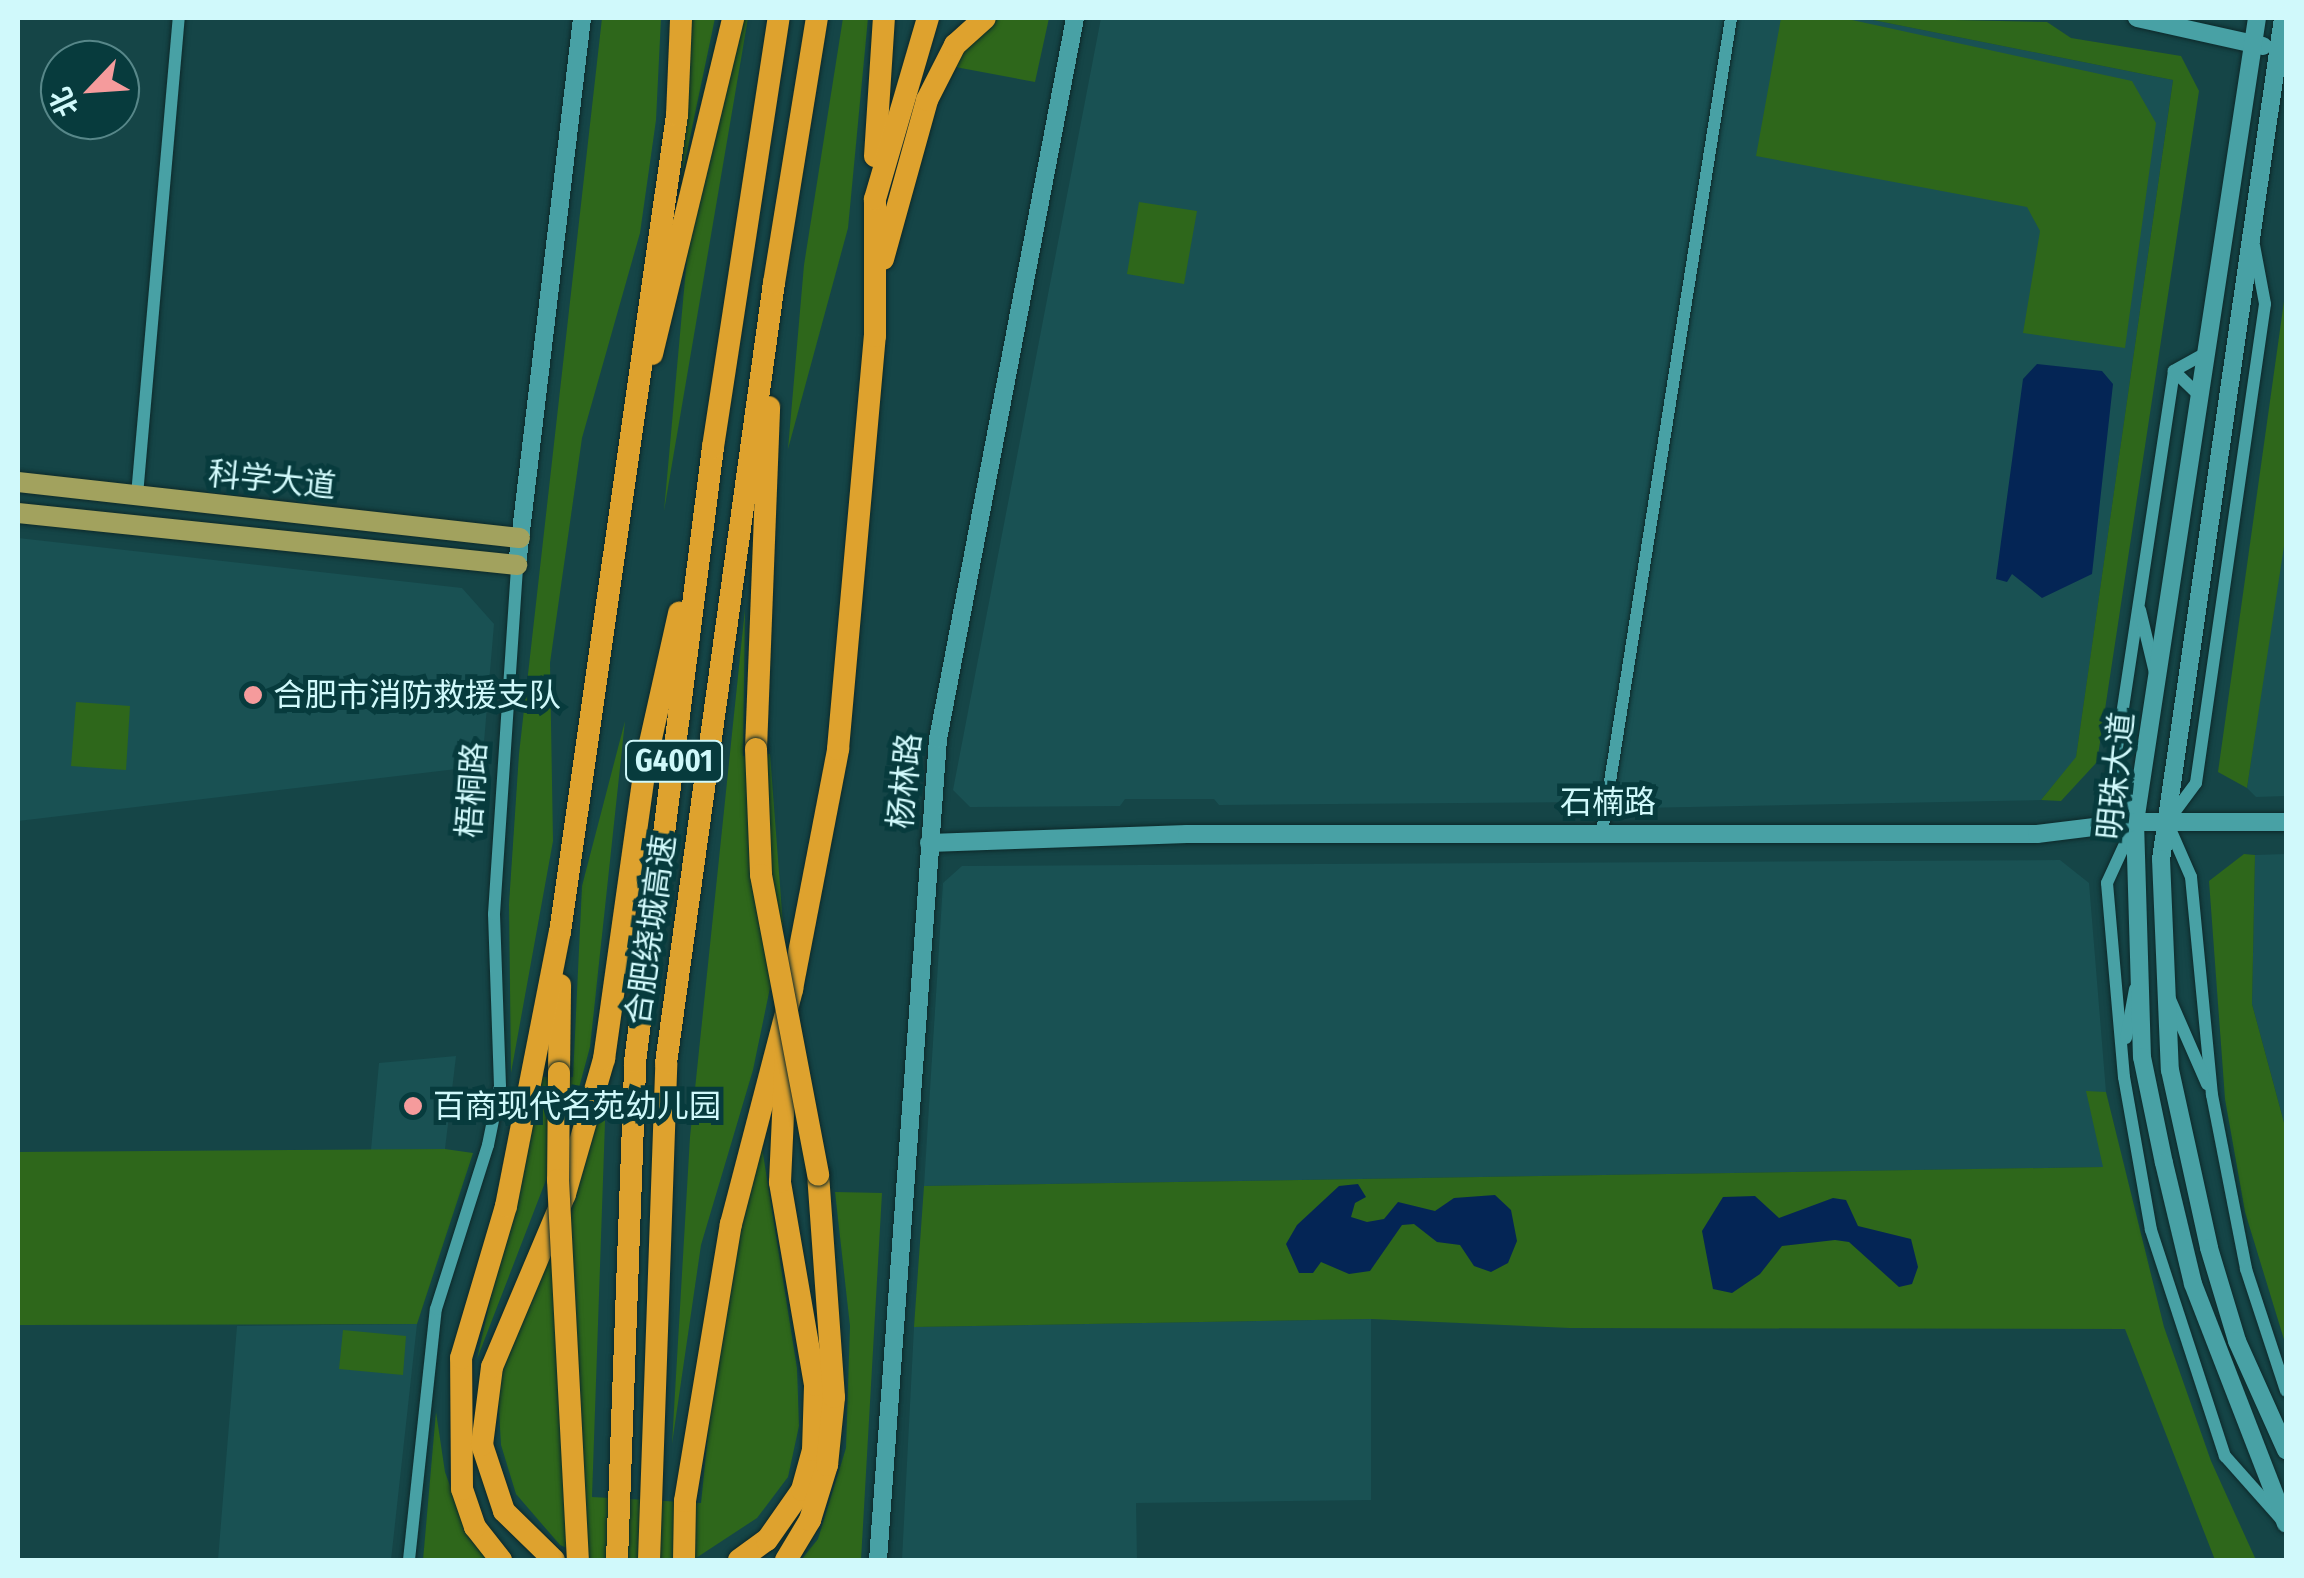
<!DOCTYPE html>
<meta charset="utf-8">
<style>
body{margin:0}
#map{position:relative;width:2304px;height:1578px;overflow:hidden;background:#154547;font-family:"Fira Sans Condensed","Noto Sans SC",sans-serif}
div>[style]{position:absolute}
.built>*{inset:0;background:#195153}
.green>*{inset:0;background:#2e671b}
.water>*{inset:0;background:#042555}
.roads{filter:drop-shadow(0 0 2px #0d292a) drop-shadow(0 0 2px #0d292a)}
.street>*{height:12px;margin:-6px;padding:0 6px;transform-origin:6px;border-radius:6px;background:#48a1a5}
.secondary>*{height:18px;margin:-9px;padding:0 9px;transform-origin:9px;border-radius:9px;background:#48a1a5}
.primary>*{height:20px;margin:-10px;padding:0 10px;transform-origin:10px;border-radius:10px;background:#a2a25e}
.highway>*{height:22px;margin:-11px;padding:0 11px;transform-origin:11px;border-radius:11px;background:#dea22e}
.bridges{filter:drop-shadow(0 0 2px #0d292a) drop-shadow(0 0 2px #0d292a)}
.highway-bridge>*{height:22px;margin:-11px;padding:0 11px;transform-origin:11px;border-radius:11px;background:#dea22e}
.dots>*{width:28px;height:28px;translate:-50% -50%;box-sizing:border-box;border:5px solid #073b3d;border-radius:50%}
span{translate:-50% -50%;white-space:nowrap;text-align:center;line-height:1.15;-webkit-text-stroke:10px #073b3d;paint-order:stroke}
.shield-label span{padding:2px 8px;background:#073b3d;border:2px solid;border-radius:8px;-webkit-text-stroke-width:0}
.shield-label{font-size:30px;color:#d0f9fb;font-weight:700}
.street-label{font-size:32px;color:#d0f9fb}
.poi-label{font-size:32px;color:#d0f9fb}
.left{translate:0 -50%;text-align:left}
.frame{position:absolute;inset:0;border:20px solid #d0f9fb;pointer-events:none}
.north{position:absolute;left:40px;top:40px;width:100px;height:100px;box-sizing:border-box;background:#073b3d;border:2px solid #578789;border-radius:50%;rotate:245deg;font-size:28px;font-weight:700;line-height:40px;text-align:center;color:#d0f9fb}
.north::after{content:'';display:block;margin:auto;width:35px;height:45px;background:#f59b9c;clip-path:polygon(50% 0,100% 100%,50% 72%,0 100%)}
</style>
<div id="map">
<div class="built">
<i style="clip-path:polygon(1101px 18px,1863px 18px,2173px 80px,2076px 758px,2041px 800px,1638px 808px,1594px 802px,1219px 805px,1214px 799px,1125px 799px,1120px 806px,970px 807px,953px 790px)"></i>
<i style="clip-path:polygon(2286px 519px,2286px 796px,2256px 797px,2247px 788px)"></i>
<i style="clip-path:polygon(18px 538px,462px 588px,494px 624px,482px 766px,18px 821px)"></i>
<i style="clip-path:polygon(2286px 854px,2286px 1130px,2252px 1004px,2255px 855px)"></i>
<i style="clip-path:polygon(2060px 860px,2089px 883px,2106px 1092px,2087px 1092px,2104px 1167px,924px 1186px,943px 883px,962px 866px)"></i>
<i style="clip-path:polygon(456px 1056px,445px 1149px,371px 1150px,379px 1063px)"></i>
<i style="clip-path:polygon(1371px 1319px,1371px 1500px,1136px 1503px,1137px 1560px,902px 1560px,914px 1327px)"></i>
<i style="clip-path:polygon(417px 1324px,391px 1560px,218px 1560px,237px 1326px)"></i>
</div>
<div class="green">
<i style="clip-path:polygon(602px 18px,661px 18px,656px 120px,640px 233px,582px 438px,550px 663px,553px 841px,511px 1073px,509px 904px,519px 754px)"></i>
<i style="clip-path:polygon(692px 18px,715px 18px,682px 176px)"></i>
<i style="clip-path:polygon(740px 18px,748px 18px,664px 511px,687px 257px)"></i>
<i style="clip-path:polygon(843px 18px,868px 18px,848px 228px,788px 449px,804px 265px)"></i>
<i style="clip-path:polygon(996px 18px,1049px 18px,1035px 82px,950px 66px)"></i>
<i style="clip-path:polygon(1781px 18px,1843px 18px,2132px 81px,2156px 123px,2125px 348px,2023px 333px,2040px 231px,2027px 207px,1756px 156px)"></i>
<i style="clip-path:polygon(1863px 18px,2047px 22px,2071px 38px,2181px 56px,2199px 91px,2097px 762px,2061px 801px,2041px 800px,2076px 757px,2173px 80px)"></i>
<i style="clip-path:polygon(1139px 202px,1197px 211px,1184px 284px,1127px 274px)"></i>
<i style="clip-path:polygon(2286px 287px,2286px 533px,2247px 788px,2218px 772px)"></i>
<i style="clip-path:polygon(745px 609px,743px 756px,770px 754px,783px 925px,753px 1070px,701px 1245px,672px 1444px,690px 1137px)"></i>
<i style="clip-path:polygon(76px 702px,130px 706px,126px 770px,71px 766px)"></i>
<i style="clip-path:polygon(625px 721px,590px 1047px,573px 1110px,477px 1359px,541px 1077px,573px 1077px,582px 886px)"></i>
<i style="clip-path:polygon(2244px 854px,2255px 855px,2252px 1004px,2286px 1130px,2286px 1346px,2245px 1212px,2225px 1099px,2209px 881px)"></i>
<i style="clip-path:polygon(2086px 1091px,2106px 1092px,2164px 1327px,2211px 1461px,2256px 1560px,2215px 1560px,2125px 1329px,1570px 1328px,1371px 1319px,914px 1327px,924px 1186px,2103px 1167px)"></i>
<i style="clip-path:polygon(606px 1093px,592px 1497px,701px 1503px,719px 1326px,761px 1141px,797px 1368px,799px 1426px,788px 1477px,757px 1518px,693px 1560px,594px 1560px,560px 1545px,516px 1494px,501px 1445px,498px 1392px,506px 1355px)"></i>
<i style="clip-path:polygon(445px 1149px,473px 1153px,417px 1324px,18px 1325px,18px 1152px)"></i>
<i style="clip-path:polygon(835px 1192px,882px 1193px,861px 1560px,801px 1560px,818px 1539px,846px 1448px,850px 1326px)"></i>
<i style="clip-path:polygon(343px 1330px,406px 1336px,403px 1375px,339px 1369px)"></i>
<i style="clip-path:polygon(436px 1412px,445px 1472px,469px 1538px,488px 1560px,423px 1560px)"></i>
</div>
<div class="water">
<i style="clip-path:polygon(2037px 364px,2102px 371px,2113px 384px,2092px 574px,2042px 598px,2012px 574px,2007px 582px,1996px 579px,2023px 379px)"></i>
<i style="clip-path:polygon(1358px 1184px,1366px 1197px,1355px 1203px,1351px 1217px,1367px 1222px,1384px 1219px,1398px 1202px,1435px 1211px,1454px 1198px,1495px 1195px,1511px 1210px,1517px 1241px,1508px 1263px,1491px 1272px,1474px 1266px,1460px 1245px,1437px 1242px,1414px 1224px,1402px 1225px,1370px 1271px,1349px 1274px,1321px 1262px,1313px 1273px,1299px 1273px,1286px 1244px,1297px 1225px,1339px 1186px)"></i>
<i style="clip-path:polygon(1755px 1196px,1779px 1218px,1833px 1198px,1846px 1200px,1858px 1226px,1911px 1239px,1918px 1267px,1912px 1284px,1899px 1287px,1849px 1242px,1835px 1240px,1782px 1246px,1760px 1274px,1732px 1293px,1713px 1289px,1702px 1231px,1723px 1197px)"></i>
</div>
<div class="roads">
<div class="street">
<i style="left:2254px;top:245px;width:60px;rotate:79.4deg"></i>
<i style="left:2265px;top:304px;width:484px;rotate:98.2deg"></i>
<i style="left:2196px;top:783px;width:49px;rotate:126.6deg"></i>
<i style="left:2167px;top:822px;width:60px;rotate:66.4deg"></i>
<i style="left:2191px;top:877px;width:219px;rotate:84.5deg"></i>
<i style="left:2212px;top:1095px;width:177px;rotate:78.9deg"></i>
<i style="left:2246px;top:1269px;width:128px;rotate:71.8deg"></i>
<i style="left:2206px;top:353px;width:37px;rotate:151deg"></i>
<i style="left:2174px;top:371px;width:408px;rotate:98.6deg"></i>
<i style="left:2113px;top:774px;width:53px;rotate:65.4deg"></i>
<i style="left:2135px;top:822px;width:67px;rotate:114.7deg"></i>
<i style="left:2107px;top:883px;width:195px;rotate:85deg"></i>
<i style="left:2124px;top:1077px;width:155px;rotate:80deg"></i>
<i style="left:2151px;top:1230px;width:238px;rotate:71.9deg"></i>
<i style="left:2225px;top:1456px;width:84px;rotate:48.4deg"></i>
<i style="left:2174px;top:371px;width:36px;rotate:44deg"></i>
<i style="left:137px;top:495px;width:479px;rotate:-85deg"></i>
<i style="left:2140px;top:610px;width:65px;rotate:76.6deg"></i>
<i style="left:1602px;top:832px;width:824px;rotate:-80.99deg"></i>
<i style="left:2169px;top:997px;width:95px;rotate:66.4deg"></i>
<i style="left:2126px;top:1038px;width:50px;rotate:-79.6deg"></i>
<i style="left:409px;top:1560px;width:252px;rotate:-83.9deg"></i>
<i style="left:436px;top:1309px;width:172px;rotate:-72.4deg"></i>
<i style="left:488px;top:1145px;width:60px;rotate:-78.5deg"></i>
<i style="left:500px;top:1086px;width:172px;rotate:-92deg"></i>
<i style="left:494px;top:914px;width:350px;rotate:-86.2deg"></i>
</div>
<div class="secondary">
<i style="left:2137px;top:18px;width:129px;rotate:12.5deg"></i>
<i style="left:2257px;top:18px;width:813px;rotate:98.63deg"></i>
<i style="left:2135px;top:822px;width:235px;rotate:88.3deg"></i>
<i style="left:2142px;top:1057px;width:108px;rotate:78.3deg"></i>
<i style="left:2164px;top:1163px;width:124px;rotate:76.5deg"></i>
<i style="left:2193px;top:1284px;width:257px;rotate:68.8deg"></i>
<i style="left:2283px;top:18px;width:850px;rotate:98.25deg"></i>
<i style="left:2161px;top:859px;width:211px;rotate:87.6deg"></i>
<i style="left:2170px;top:1070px;width:182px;rotate:77.6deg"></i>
<i style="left:2209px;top:1248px;width:97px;rotate:73.2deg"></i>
<i style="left:2237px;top:1341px;width:120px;rotate:65.8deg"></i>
<i style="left:517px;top:565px;width:551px;rotate:-83.22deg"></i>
<i style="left:929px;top:843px;width:258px;rotate:-2deg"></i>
<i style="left:1187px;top:834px;width:850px"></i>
<i style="left:2037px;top:834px;width:99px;rotate:-7deg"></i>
<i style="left:2135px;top:822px;width:151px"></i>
<i style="left:878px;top:1560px;width:823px;rotate:-85.82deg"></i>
<i style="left:938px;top:739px;width:734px;rotate:-79.24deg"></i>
</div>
<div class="primary">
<i style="left:18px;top:482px;width:505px;rotate:6.37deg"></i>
<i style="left:18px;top:513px;width:502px;rotate:5.95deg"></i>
</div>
<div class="highway">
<i style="left:875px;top:156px;width:138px;rotate:-86.3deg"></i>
<i style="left:883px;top:259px;width:165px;rotate:-74.5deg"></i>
<i style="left:927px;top:100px;width:62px;rotate:-63deg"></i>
<i style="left:955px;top:45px;width:40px;rotate:-42deg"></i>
<i style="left:652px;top:354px;width:346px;rotate:-76.4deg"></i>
<i style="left:756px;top:749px;width:342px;rotate:-87.8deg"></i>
<i style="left:559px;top:1073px;width:88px;rotate:-89.3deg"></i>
<i style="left:501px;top:1560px;width:42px;rotate:-128.2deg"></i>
<i style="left:475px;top:1527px;width:40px;rotate:-108.9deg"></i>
<i style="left:462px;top:1489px;width:131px;rotate:-90.4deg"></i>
<i style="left:461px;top:1358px;width:159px;rotate:-73.5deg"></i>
<i style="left:506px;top:1206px;width:279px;rotate:-78.9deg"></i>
<i style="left:560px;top:932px;width:825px;rotate:-81.85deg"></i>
<i style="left:677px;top:115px;width:97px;rotate:-87.6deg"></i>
<i style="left:554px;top:1560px;width:70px;rotate:-135.6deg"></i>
<i style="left:504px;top:1511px;width:70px;rotate:-108.4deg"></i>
<i style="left:482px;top:1445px;width:79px;rotate:-82.7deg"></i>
<i style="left:492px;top:1367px;width:188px;rotate:-67.1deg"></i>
<i style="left:565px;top:1194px;width:141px;rotate:-73.9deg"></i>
<i style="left:604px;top:1059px;width:301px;rotate:-82deg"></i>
<i style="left:646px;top:761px;width:152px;rotate:-77.4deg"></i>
<i style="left:617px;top:1560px;width:498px;rotate:-87.9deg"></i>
<i style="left:635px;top:1062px;width:620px;rotate:-82.77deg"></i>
<i style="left:713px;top:447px;width:434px;rotate:-81.3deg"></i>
<i style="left:649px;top:1560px;width:497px;rotate:-88deg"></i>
<i style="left:666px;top:1063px;width:787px;rotate:-82.12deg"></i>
<i style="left:774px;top:283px;width:268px;rotate:-80.8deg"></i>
<i style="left:684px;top:1560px;width:59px;rotate:-89deg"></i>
<i style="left:685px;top:1501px;width:281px;rotate:-80.6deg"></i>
<i style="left:731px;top:1224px;width:243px;rotate:-75.4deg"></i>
<i style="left:792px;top:989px;width:244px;rotate:-79.1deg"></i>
<i style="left:838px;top:749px;width:415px;rotate:-84.9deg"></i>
<i style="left:875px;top:336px;width:137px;rotate:-90deg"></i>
<i style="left:875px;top:199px;width:189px;rotate:-73.7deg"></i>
<i style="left:739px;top:1560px;width:34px;rotate:-36deg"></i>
<i style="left:767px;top:1540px;width:61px;rotate:-55deg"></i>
<i style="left:802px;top:1490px;width:41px;rotate:-74.6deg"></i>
<i style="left:813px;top:1450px;width:65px;rotate:-88.2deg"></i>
<i style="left:815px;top:1385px;width:206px;rotate:-99.8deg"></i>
<i style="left:780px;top:1182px;width:130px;rotate:-87.4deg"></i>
<i style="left:786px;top:1560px;width:47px;rotate:-59deg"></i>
<i style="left:810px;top:1520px;width:58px;rotate:-72.8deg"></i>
<i style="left:827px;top:1465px;width:68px;rotate:-84.1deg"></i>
<i style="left:834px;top:1397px;width:223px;rotate:-94.1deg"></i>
</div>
</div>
<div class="bridges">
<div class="highway-bridge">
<i style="left:756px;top:749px;width:126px;rotate:87.7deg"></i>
<i style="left:761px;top:875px;width:305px;rotate:79.2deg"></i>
<i style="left:559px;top:1073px;width:107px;rotate:90.5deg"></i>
<i style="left:558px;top:1180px;width:381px;rotate:87deg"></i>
</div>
</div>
<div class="dots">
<i style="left:253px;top:695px;background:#f59b9c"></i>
<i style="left:413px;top:1106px;background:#f59b9c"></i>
</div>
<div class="shield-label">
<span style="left:674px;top:761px">G4001</span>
</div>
<div class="street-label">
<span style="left:272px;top:480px;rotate:6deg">科学大道</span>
<span style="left:2116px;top:776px;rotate:-84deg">明珠大道</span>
<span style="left:905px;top:781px;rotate:-84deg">杨林路</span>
<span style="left:472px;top:790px;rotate:-86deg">梧桐路</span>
<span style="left:1608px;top:802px">石楠路</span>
<span style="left:651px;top:930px;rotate:-82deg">合肥绕城高速</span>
</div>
<div class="poi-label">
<span class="left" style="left:273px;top:695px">合肥市消防救援支队</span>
<span class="left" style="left:433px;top:1106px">百商现代名苑幼儿园</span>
</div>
<div class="frame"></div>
<div class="north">北</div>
</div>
